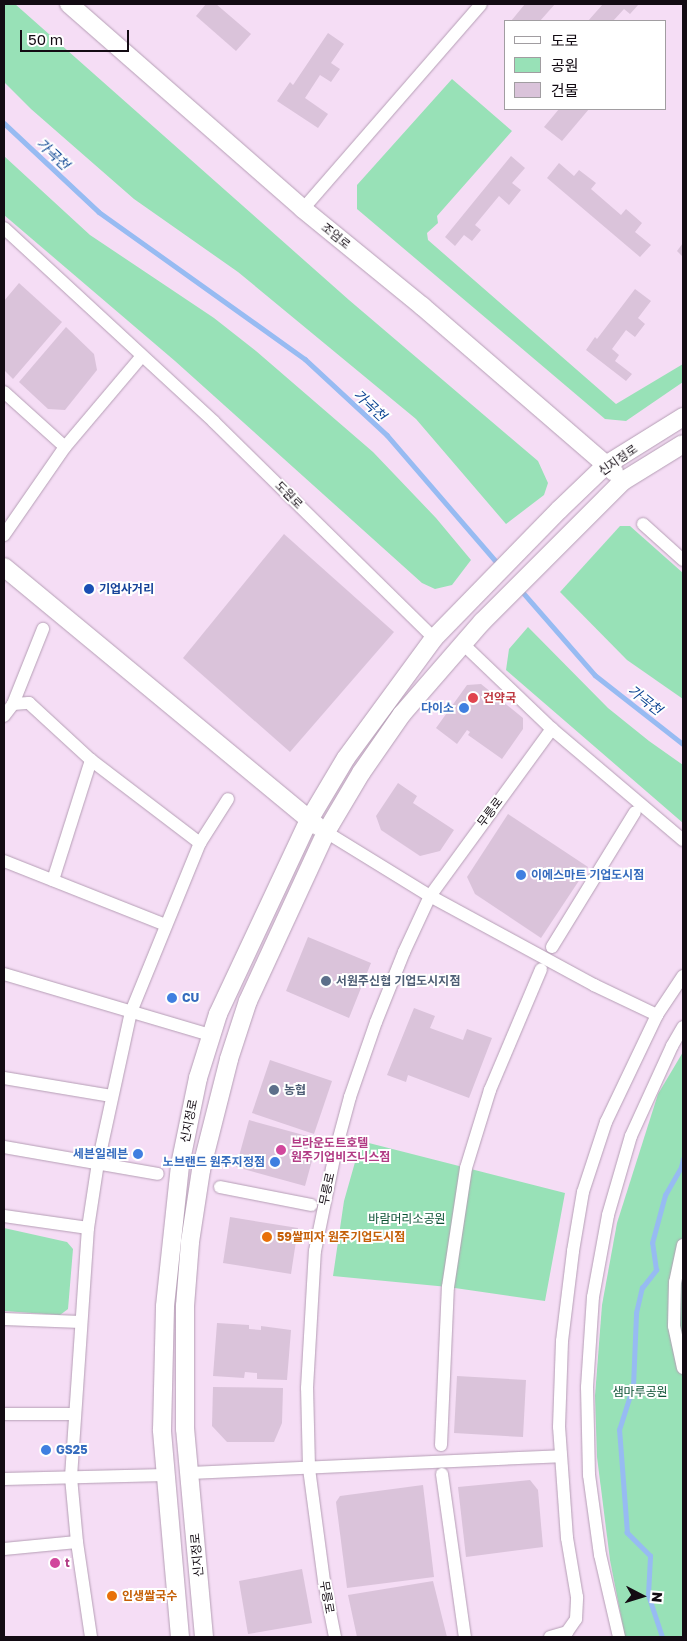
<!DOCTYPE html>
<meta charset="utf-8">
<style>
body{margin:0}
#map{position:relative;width:687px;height:1641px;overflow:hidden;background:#f5ddf5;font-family:"Golos Text","Noto Sans KR",sans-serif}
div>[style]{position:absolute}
.green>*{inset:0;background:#98e1b7}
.stream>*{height:4.5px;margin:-2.25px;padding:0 2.25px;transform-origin:2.25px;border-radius:2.25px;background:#97bbf2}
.building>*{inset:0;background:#dac3da}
.roads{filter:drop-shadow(0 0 1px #b59eb5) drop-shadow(0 0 1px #b59eb5)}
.street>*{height:12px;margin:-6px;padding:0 6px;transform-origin:6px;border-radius:6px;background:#fff}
.secondary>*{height:18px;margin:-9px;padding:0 9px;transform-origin:9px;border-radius:9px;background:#fff}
.dots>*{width:14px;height:14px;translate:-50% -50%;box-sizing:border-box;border:2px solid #fff;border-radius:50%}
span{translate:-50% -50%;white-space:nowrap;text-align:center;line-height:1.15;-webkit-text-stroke:4px #fff;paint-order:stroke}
.street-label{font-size:12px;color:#130b13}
.transit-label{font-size:12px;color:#164399;font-weight:700}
.left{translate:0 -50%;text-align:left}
.health-label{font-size:12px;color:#be3a42;font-weight:700}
.shop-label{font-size:12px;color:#366cbe;font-weight:700}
.right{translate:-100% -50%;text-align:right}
.service-label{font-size:12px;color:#4e5e75;font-weight:700}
.hotel-label{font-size:12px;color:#b23c85;font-weight:700}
.park-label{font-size:12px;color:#0b5133}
.food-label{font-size:12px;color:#c56008;font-weight:700}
.water-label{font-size:14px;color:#104794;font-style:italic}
.frame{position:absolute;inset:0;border:5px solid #130b13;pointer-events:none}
.legend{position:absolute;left:504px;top:20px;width:162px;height:90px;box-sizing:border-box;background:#fff;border:1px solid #a19da1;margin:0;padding:6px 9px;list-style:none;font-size:15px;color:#130b13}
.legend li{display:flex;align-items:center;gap:10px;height:25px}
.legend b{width:25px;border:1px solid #a19da1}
.north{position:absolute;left:617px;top:1571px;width:50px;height:50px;-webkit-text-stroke:4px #fff;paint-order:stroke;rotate:95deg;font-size:14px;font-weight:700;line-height:20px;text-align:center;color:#130b13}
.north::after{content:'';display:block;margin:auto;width:18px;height:22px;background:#130b13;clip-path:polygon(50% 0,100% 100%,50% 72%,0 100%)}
.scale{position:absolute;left:20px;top:30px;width:109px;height:22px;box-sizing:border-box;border:2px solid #130b13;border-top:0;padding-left:6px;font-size:15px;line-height:18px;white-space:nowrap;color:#130b13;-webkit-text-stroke:4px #fff;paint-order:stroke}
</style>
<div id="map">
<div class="green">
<i style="clip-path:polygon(4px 4px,15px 4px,349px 300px,538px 461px,548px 483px,544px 495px,506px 524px,416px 419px,238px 272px,134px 199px,31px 109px,4px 82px)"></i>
<i style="clip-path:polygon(452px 79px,512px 131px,437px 216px,438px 223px,427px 233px,428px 240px,616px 404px,683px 364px,683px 382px,626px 421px,605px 419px,357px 209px,357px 185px)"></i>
<i style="clip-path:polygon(4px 156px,90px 235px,214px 318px,256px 351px,373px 452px,436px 518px,471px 560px,452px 585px,435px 589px,422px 583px,175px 361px,4px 215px)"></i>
<i style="clip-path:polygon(620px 526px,630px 526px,683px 573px,683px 699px,627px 660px,560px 592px)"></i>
<i style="clip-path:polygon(528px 627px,608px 708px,649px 741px,683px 765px,683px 823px,506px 670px,509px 649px)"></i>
<i style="clip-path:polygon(683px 1052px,683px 1637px,625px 1637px,610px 1560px,597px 1457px,595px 1396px,602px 1305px,617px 1223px,658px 1094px)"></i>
<i style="clip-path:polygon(361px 1141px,565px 1193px,545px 1301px,448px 1287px,333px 1276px,344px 1201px)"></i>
<i style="clip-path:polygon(4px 1228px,67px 1242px,73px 1249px,68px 1309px,60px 1315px,4px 1311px)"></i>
</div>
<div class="stream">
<i style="left:4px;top:123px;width:130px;rotate:43.1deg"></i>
<i style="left:99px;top:212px;width:253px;rotate:35.5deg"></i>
<i style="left:305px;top:359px;width:112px;rotate:42.8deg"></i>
<i style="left:387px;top:435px;width:173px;rotate:49.2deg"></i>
<i style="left:520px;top:589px;width:114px;rotate:48.9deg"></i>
<i style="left:595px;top:675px;width:112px;rotate:38.1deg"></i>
<i style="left:662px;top:1637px;width:44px;rotate:-108.4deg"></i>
<i style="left:648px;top:1595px;width:39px;rotate:-87deg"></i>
<i style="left:650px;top:1556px;width:33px;rotate:-135deg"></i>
<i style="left:627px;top:1533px;width:103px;rotate:-94.4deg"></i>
<i style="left:619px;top:1430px;width:46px;rotate:-72.3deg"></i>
<i style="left:633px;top:1386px;width:73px;rotate:-87.6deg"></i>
<i style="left:636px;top:1313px;width:26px;rotate:-77deg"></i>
<i style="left:642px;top:1288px;width:23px;rotate:-52deg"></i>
<i style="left:656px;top:1270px;width:27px;rotate:-98deg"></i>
<i style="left:652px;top:1243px;width:50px;rotate:-74.8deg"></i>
<i style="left:665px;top:1195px;width:32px;rotate:-60deg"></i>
<i style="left:681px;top:1167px;width:8px;rotate:-76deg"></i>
</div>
<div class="building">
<i style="clip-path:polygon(206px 4px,216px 4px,251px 34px,236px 51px,196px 16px)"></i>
<i style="clip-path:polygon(525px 4px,555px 4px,540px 21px,511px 21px)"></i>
<i style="clip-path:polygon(603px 4px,639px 4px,630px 14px,624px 9px,613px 21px,588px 21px)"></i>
<i style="clip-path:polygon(328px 33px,344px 44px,331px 63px,340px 69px,331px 82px,320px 75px,305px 98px,328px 114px,318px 128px,277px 101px,290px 82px,293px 85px)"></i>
<i style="clip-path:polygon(559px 109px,589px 109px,562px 141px,544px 127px)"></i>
<i style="clip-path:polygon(511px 156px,525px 168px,512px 183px,521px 190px,509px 205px,499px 196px,475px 225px,481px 230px,472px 241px,464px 235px,455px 246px,445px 237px)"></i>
<i style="clip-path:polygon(559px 163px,574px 176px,579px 170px,596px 183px,591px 189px,621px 215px,626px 209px,642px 223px,635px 232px,651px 245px,640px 257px,547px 178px)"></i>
<i style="clip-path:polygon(683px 243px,683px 257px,677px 251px)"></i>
<i style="clip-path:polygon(19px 283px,62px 322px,13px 379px,4px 370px,4px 301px)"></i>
<i style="clip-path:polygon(635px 289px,651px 301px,638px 318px,645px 324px,635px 337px,626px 330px,612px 349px,619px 355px,615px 361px,632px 374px,626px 381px,586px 350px,595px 337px,597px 339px)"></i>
<i style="clip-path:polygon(66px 327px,94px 354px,97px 370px,65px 410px,48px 409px,19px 382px)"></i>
<i style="clip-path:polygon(284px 534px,394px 632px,290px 752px,183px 658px)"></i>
<i style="clip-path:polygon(481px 684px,523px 718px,523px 729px,502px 759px,468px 735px,470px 732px,467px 730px,457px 744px,436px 728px,467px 685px)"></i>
<i style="clip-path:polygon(398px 783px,417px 796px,413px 803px,454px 830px,440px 851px,420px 856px,381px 830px,376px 816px)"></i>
<i style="clip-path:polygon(508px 814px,588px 867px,541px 938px,475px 894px,467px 877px)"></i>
<i style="clip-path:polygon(308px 937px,371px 963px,349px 1018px,286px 991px)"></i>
<i style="clip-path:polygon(414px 1008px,435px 1016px,430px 1028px,463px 1040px,467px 1029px,492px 1038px,469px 1098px,408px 1075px,406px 1082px,387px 1075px)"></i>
<i style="clip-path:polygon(270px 1060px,332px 1081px,314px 1134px,252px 1113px)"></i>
<i style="clip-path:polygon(249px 1120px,318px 1139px,305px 1186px,236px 1167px)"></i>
<i style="clip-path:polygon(230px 1217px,298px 1228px,291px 1274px,223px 1263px)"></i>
<i style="clip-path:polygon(217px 1323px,249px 1325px,249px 1329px,261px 1330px,261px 1326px,291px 1330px,287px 1380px,257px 1379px,257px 1373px,245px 1372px,244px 1378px,213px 1376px)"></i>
<i style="clip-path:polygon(457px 1376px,526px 1380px,523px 1437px,454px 1433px)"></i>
<i style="clip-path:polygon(213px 1387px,283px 1388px,282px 1423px,274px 1442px,227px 1442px,212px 1426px)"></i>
<i style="clip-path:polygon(530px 1480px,538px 1490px,543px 1547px,466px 1557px,458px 1487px)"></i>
<i style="clip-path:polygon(423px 1485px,434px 1577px,347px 1588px,336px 1502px,340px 1496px)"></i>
<i style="clip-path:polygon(302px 1569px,312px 1623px,248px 1634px,239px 1581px)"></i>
<i style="clip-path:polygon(433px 1581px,447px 1637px,357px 1637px,348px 1595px)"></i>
</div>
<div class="roads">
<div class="street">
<i style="left:303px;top:209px;width:271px;rotate:-49deg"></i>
<i style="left:4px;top:228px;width:286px;rotate:42.7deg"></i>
<i style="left:214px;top:422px;width:308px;rotate:44.5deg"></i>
<i style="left:4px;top:392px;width:82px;rotate:42deg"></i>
<i style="left:643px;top:524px;width:54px;rotate:42deg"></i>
<i style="left:4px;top:535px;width:107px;rotate:-55.3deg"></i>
<i style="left:65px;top:447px;width:118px;rotate:-49.8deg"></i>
<i style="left:462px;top:643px;width:124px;rotate:43.7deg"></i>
<i style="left:552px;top:729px;width:172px;rotate:40.3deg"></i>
<i style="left:13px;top:704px;width:81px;rotate:-68.2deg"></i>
<i style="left:4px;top:716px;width:15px;rotate:-53deg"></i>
<i style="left:13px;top:704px;width:16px;rotate:-4deg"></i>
<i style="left:29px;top:703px;width:84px;rotate:42.6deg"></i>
<i style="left:91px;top:760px;width:137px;rotate:37.3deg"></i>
<i style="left:326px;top:832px;width:122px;rotate:31.6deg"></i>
<i style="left:430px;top:896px;width:187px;rotate:28.5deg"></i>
<i style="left:594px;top:985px;width:70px;rotate:25.5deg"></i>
<i style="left:4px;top:861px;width:174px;rotate:21.6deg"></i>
<i style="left:53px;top:880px;width:126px;rotate:-72.4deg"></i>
<i style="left:552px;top:947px;width:158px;rotate:-58.4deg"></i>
<i style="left:4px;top:974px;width:215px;rotate:16.5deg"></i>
<i style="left:4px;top:1078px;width:109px;rotate:9.5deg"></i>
<i style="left:4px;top:1147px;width:156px;rotate:9.9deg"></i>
<i style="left:220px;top:1187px;width:93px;rotate:11.2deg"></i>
<i style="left:4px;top:1216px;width:85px;rotate:8.1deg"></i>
<i style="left:683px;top:1245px;width:38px;rotate:102deg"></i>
<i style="left:675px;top:1282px;width:44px;rotate:91.3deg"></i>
<i style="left:674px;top:1326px;width:43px;rotate:77.9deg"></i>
<i style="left:4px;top:1319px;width:77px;rotate:2.2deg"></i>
<i style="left:4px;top:1414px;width:71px"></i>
<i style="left:441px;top:1445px;width:158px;rotate:-87.5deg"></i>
<i style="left:448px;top:1287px;width:120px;rotate:-81.4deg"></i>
<i style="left:466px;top:1168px;width:82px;rotate:-72.9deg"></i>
<i style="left:490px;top:1090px;width:131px;rotate:-67.1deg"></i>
<i style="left:190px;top:1473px;width:371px;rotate:-2.6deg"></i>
<i style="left:442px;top:1474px;width:165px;rotate:82deg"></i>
<i style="left:4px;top:1479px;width:162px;rotate:-1.4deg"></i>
<i style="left:4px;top:1549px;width:73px;rotate:-5.5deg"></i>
<i style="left:91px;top:1637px;width:96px;rotate:-98.4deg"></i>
<i style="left:77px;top:1542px;width:65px;rotate:-95.3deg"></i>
<i style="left:71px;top:1477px;width:250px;rotate:-86.1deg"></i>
<i style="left:88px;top:1228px;width:66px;rotate:-81.3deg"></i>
<i style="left:98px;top:1163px;width:155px;rotate:-77.7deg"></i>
<i style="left:131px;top:1012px;width:183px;rotate:-67.8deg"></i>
<i style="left:200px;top:843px;width:52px;rotate:-57.5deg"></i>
<i style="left:335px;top:1637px;width:57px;rotate:-101.1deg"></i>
<i style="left:324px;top:1581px;width:114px;rotate:-97.6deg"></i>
<i style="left:309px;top:1468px;width:80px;rotate:-91.4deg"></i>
<i style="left:307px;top:1388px;width:137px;rotate:-86.7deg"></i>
<i style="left:315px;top:1251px;width:104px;rotate:-78.4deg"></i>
<i style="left:336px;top:1149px;width:54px;rotate:-74.9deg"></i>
<i style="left:350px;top:1097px;width:79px;rotate:-70.9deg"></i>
<i style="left:376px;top:1022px;width:75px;rotate:-68.2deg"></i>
<i style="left:404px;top:952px;width:62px;rotate:-65.1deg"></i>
<i style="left:430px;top:896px;width:207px;rotate:-53.9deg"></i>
<i style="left:550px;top:1637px;width:18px;rotate:-16deg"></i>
<i style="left:567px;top:1632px;width:16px;rotate:-55deg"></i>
<i style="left:576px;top:1619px;width:22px;rotate:-87deg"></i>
<i style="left:577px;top:1597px;width:60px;rotate:-99.6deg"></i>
<i style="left:567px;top:1538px;width:111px;rotate:-94.1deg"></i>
<i style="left:559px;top:1427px;width:86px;rotate:-88deg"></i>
<i style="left:562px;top:1341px;width:91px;rotate:-83deg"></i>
<i style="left:573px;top:1251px;width:60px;rotate:-80.4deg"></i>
<i style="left:583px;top:1192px;width:74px;rotate:-71.8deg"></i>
<i style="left:606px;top:1122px;width:119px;rotate:-64.5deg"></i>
<i style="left:657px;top:1015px;width:47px;rotate:-56.3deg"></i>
<i style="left:619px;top:1637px;width:84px;rotate:-103deg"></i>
<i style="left:600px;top:1555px;width:81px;rotate:-97.8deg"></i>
<i style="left:589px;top:1475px;width:88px;rotate:-91.3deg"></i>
<i style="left:587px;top:1387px;width:90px;rotate:-86.2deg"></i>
<i style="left:593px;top:1297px;width:83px;rotate:-79.6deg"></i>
<i style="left:608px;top:1215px;width:82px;rotate:-73.8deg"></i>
<i style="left:631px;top:1136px;width:99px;rotate:-65.5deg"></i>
<i style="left:672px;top:1046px;width:22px;rotate:-60deg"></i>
</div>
<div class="secondary">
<i style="left:69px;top:4px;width:311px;rotate:41.2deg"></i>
<i style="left:303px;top:209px;width:154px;rotate:39.2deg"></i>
<i style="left:422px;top:306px;width:254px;rotate:40.8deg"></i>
<i style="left:4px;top:567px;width:406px;rotate:39.6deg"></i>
<i style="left:180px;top:1637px;width:208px;rotate:-95deg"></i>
<i style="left:162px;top:1430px;width:124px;rotate:-88.6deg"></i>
<i style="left:165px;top:1306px;width:142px;rotate:-83.9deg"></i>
<i style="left:180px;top:1165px;width:89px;rotate:-78.3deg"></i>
<i style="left:198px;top:1078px;width:67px;rotate:-72.6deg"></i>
<i style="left:218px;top:1014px;width:214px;rotate:-64.9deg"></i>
<i style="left:309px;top:820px;width:72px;rotate:-59.2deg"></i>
<i style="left:346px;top:758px;width:149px;rotate:-53.7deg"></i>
<i style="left:434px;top:638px;width:179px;rotate:-45.7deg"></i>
<i style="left:559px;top:510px;width:65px;rotate:-43.8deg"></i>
<i style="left:606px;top:465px;width:91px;rotate:-31.9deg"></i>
<i style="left:204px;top:1637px;width:209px;rotate:-95.2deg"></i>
<i style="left:185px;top:1429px;width:123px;rotate:-90deg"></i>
<i style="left:185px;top:1306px;width:64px;rotate:-85.5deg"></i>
<i style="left:190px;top:1242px;width:73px;rotate:-81.3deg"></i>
<i style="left:201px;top:1170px;width:114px;rotate:-75.8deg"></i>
<i style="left:229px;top:1059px;width:61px;rotate:-71.9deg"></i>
<i style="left:248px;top:1001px;width:186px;rotate:-65.2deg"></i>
<i style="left:326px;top:832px;width:69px;rotate:-59.3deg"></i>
<i style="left:361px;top:773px;width:72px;rotate:-55.2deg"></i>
<i style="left:402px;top:714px;width:122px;rotate:-49deg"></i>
<i style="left:482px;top:622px;width:199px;rotate:-45deg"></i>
<i style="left:623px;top:481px;width:70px;rotate:-31.7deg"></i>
</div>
</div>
<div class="dots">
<i style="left:89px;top:589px;background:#1a4fb4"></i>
<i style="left:473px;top:698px;background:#e0444e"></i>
<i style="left:464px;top:708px;background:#3f7fe0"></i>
<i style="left:521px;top:875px;background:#3f7fe0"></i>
<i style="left:326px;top:981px;background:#5c6f8a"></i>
<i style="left:172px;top:998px;background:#3f7fe0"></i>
<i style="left:274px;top:1090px;background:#5c6f8a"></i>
<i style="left:281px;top:1150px;background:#d1479c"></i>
<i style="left:138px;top:1154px;background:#3f7fe0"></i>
<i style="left:275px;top:1162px;background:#3f7fe0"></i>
<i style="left:267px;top:1237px;background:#e8710a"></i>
<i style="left:46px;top:1450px;background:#3f7fe0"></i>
<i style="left:55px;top:1563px;background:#d1479c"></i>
<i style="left:112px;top:1596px;background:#e8710a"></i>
</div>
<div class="street-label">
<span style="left:336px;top:236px;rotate:39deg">조엄로</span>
<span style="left:618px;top:460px;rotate:-35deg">신지정로</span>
<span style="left:289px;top:495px;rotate:45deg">도원로</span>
<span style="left:490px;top:812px;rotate:-53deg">무릉로</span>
<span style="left:189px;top:1121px;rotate:-79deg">신지정로</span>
<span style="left:327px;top:1189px;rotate:-78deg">무릉로</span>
<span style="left:197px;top:1555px;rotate:-95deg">신지정로</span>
<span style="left:327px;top:1597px;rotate:80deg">무릉로</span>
</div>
<div class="transit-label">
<span class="left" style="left:99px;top:589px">기업사거리</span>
</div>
<div class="health-label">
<span class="left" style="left:483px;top:698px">건약국</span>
</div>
<div class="shop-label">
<span class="right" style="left:454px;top:708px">다이소</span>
<span class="left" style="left:531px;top:875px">이에스마트 기업도시점</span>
<span class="left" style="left:182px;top:998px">CU</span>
<span class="right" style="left:128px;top:1154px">세븐일레븐</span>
<span class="right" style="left:265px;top:1162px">노브랜드 원주지정점</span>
<span class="left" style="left:56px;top:1450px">GS25</span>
</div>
<div class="service-label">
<span class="left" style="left:336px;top:981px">서원주신협 기업도시지점</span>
<span class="left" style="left:284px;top:1090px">농협</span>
</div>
<div class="hotel-label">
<span class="left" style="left:291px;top:1150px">브라운도트호텔<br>원주기업비즈니스점</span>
<span class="left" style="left:65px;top:1563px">t</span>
</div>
<div class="park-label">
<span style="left:407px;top:1219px">바람머리소공원</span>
<span style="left:640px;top:1392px">샘마루공원</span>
</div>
<div class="food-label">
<span class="left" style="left:277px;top:1237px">59쌀피자 원주기업도시점</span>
<span class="left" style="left:122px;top:1596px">인생쌀국수</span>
</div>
<div class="water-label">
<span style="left:53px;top:154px;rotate:43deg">가곡천</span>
<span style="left:370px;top:405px;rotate:43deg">가곡천</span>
<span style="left:645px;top:700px;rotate:38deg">가곡천</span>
</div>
<div class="frame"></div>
<ul class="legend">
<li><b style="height:6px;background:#fff"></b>도로</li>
<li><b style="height:14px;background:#98e1b7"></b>공원</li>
<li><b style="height:14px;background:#dac3da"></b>건물</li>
</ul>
<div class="north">N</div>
<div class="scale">50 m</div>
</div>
